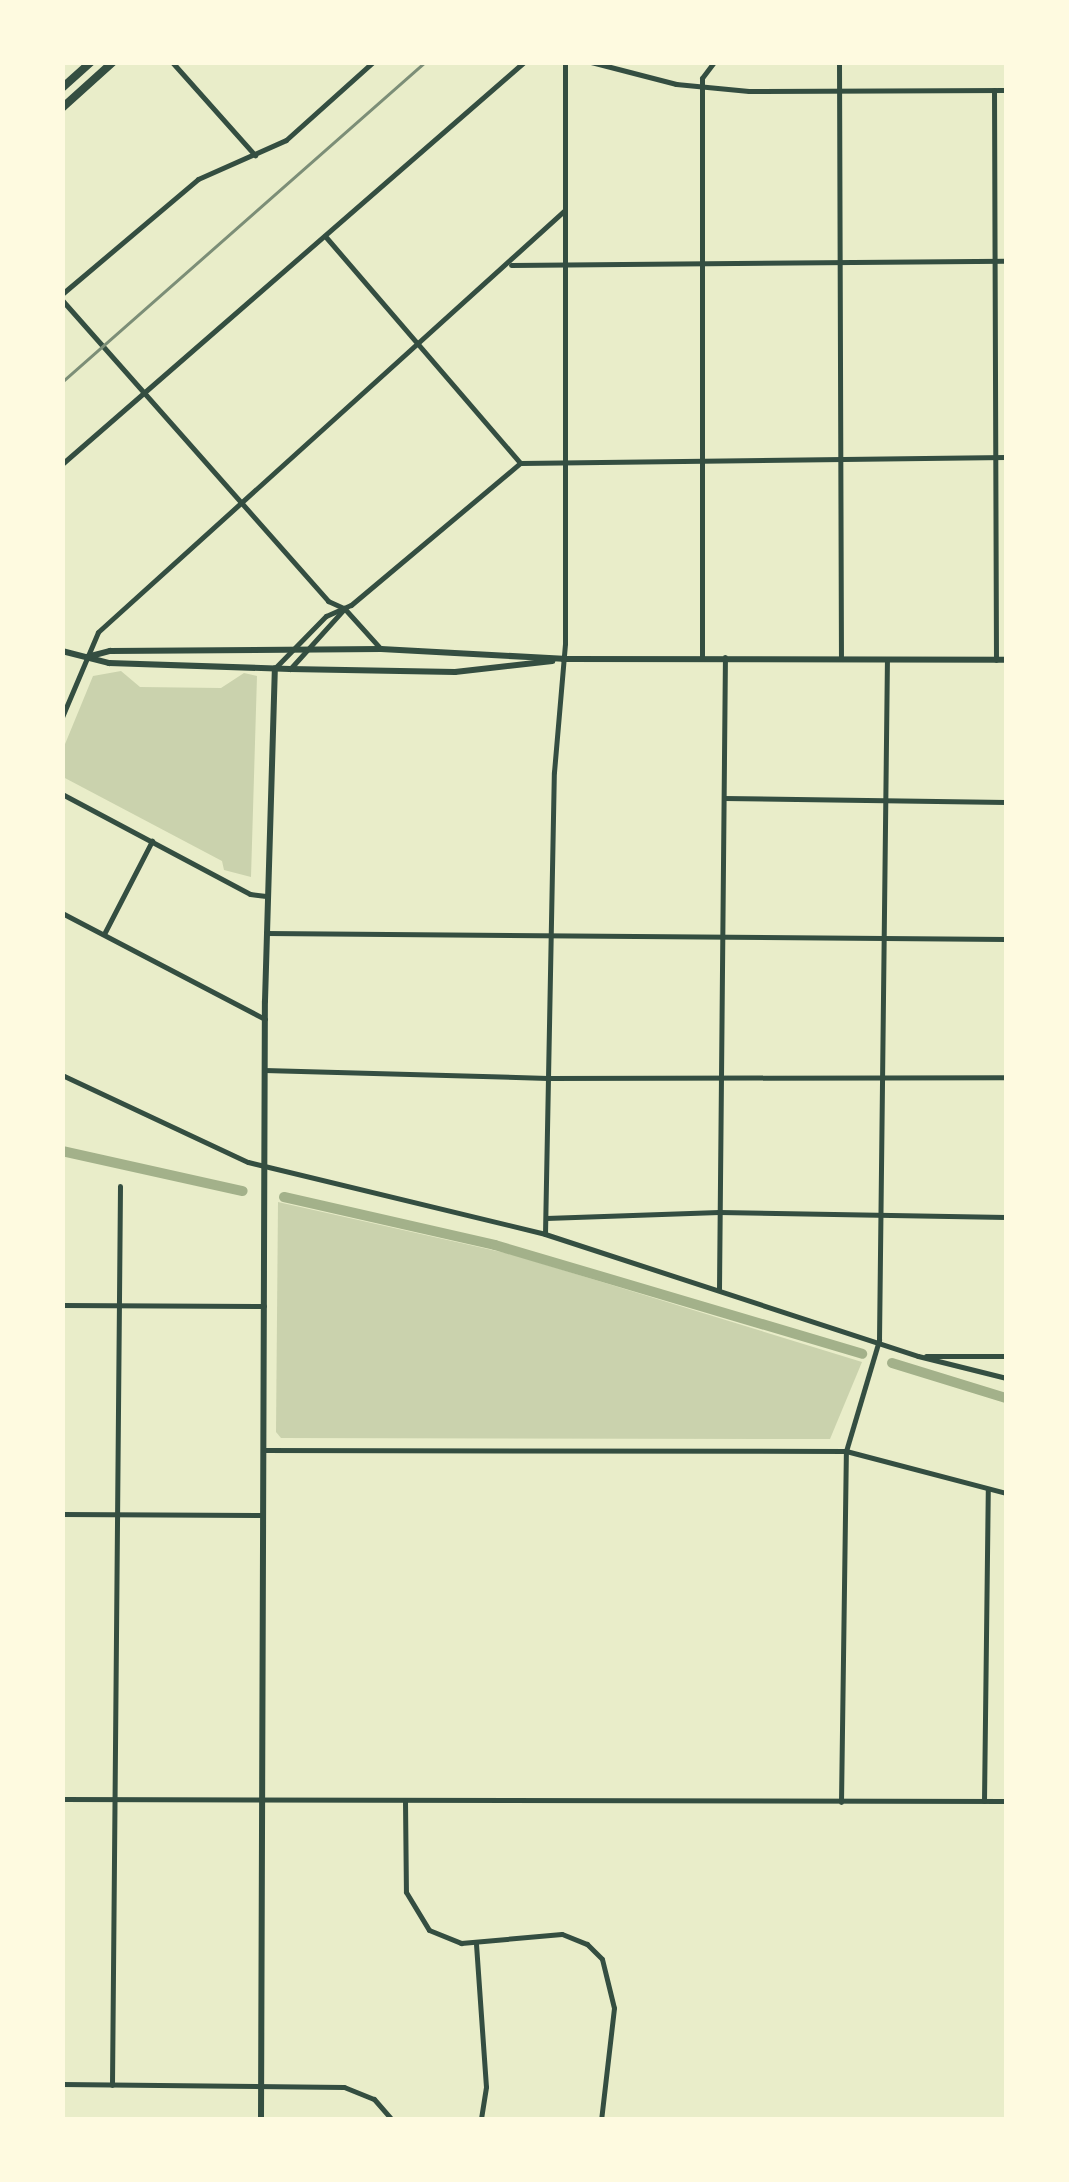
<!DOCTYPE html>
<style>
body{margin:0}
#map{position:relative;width:1069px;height:2182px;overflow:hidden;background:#e9edc9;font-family:Spectral,serif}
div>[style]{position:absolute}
.green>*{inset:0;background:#cad2ad}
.canal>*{height:10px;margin:-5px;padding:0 5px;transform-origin:5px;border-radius:5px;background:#a3b18a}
.minor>*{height:5px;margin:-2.5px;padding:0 2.5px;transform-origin:2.5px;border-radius:2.5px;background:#344e41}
.tertiary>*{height:6px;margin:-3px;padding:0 3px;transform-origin:3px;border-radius:3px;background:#344e41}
.secondary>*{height:6px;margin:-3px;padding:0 3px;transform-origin:3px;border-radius:3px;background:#344e41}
.primary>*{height:8px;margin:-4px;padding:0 4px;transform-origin:4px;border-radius:4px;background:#344e41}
.rail>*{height:2.5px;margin:-1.25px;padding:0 1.25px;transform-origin:1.25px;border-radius:1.25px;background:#7c8e77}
span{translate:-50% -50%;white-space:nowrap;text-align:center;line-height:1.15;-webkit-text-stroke:8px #fefae0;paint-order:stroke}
.frame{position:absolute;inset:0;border:65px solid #fefae0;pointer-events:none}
</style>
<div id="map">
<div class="green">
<i style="clip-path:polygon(121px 671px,140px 687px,221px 688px,244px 673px,257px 676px,251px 877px,224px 870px,222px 861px,63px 777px,63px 749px,93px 676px)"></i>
<i style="clip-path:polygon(278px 1202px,514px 1255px,862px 1362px,830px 1439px,281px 1438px,276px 1432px)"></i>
</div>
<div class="canal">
<i style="left:62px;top:1151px;width:185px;rotate:12.5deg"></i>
<i style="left:284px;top:1197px;width:216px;rotate:12.8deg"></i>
<i style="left:495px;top:1245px;width:383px;rotate:16.5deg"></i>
<i style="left:892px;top:1363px;width:119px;rotate:17.1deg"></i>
</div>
<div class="minor">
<i style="left:172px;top:62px;width:125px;rotate:48.3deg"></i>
<i style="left:591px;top:62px;width:88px;rotate:14.5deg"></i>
<i style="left:676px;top:84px;width:73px;rotate:5.5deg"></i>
<i style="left:749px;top:91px;width:257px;rotate:-0.2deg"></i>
<i style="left:839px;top:62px;width:597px;rotate:89.81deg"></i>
<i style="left:994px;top:90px;width:570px;rotate:89.8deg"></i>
<i style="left:325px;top:236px;width:299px;rotate:49.3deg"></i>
<i style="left:511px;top:265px;width:495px;rotate:-0.5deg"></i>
<i style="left:62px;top:294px;width:178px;rotate:-40.2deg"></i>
<i style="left:198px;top:179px;width:96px;rotate:-23.9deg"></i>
<i style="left:286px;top:140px;width:117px;rotate:-41.9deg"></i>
<i style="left:62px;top:300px;width:402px;rotate:48.5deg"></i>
<i style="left:328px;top:601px;width:17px;rotate:24deg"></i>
<i style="left:344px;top:608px;width:55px;rotate:47.9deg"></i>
<i style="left:62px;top:464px;width:612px;rotate:-41.03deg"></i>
<i style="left:702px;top:658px;width:580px;rotate:-90deg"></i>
<i style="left:702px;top:78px;width:20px;rotate:-53deg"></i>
<i style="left:275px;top:668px;width:73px;rotate:-45.6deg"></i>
<i style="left:326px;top:616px;width:27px;rotate:-24deg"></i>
<i style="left:351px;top:605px;width:221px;rotate:-40deg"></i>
<i style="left:520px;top:463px;width:486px;rotate:-0.7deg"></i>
<i style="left:290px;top:669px;width:81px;rotate:-48deg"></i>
<i style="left:62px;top:717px;width:92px;rotate:-67deg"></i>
<i style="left:98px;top:632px;width:628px;rotate:-42.1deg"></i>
<i style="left:62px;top:794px;width:213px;rotate:28deg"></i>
<i style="left:250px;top:894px;width:16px;rotate:7deg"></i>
<i style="left:724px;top:798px;width:282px;rotate:0.8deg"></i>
<i style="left:62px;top:913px;width:229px;rotate:27.6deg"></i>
<i style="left:266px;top:933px;width:740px;rotate:0.46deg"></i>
<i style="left:104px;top:934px;width:105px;rotate:-62.7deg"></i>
<i style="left:264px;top:1070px;width:284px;rotate:1.6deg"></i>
<i style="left:548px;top:1078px;width:458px;rotate:-0.1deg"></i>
<i style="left:62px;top:1075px;width:205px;rotate:25.1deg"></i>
<i style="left:248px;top:1162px;width:306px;rotate:13.6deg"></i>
<i style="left:545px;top:1234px;width:392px;rotate:18.1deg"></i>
<i style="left:918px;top:1356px;width:91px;rotate:14deg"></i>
<i style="left:546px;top:1218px;width:173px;rotate:-2deg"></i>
<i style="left:719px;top:1212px;width:287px;rotate:1deg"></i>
<i style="left:545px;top:1234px;width:462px;rotate:-88.9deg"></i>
<i style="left:554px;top:772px;width:129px;rotate:-85.1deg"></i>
<i style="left:565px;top:643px;width:581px;rotate:-90deg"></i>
<i style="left:719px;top:1289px;width:632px;rotate:-89.46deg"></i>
<i style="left:62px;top:1305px;width:202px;rotate:0.3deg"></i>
<i style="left:926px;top:1356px;width:80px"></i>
<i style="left:263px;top:1450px;width:583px;rotate:0.1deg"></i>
<i style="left:846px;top:1451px;width:165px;rotate:14.7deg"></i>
<i style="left:62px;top:1514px;width:200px;rotate:0.3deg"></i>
<i style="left:62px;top:1799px;width:944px;rotate:0.12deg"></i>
<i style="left:405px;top:1801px;width:91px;rotate:89.4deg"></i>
<i style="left:406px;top:1892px;width:44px;rotate:58.8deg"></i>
<i style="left:429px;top:1930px;width:35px;rotate:22deg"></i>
<i style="left:461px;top:1943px;width:101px;rotate:-5.1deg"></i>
<i style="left:562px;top:1934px;width:27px;rotate:22deg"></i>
<i style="left:587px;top:1944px;width:21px;rotate:45deg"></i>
<i style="left:602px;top:1959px;width:50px;rotate:76.2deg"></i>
<i style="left:614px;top:2008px;width:113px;rotate:96.6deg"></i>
<i style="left:984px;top:1801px;width:312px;rotate:-89.3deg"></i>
<i style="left:841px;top:1802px;width:351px;rotate:-89.2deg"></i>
<i style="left:846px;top:1451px;width:116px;rotate:-73.4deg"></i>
<i style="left:879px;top:1340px;width:680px;rotate:-89.33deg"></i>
<i style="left:476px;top:1944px;width:143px;rotate:86deg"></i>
<i style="left:486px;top:2087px;width:33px;rotate:99deg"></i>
<i style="left:62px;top:2084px;width:282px;rotate:0.6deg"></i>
<i style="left:344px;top:2087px;width:32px;rotate:22deg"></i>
<i style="left:374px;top:2099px;width:28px;rotate:49deg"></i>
<i style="left:112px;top:2085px;width:899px;rotate:-89.49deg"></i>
</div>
<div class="tertiary">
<i style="left:261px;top:2120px;width:1119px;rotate:-89.8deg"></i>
<i style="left:265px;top:1001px;width:333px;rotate:-88.3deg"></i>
</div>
<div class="secondary">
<i style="left:62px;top:651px;width:49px;rotate:14.3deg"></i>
<i style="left:109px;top:663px;width:181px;rotate:1.9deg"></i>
<i style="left:290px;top:669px;width:165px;rotate:1deg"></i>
<i style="left:455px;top:672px;width:98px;rotate:-6.5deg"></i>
<i style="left:87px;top:657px;width:24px;rotate:-15deg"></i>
<i style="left:110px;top:651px;width:271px;rotate:-0.4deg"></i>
<i style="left:381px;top:649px;width:182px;rotate:3.1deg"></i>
<i style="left:563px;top:659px;width:443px;rotate:0.1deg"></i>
</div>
<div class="primary">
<i style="left:62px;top:88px;width:39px;rotate:-42deg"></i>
<i style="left:62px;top:108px;width:69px;rotate:-42deg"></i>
</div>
<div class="rail">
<i style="left:62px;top:382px;width:484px;rotate:-41.4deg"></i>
</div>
<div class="frame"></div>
</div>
